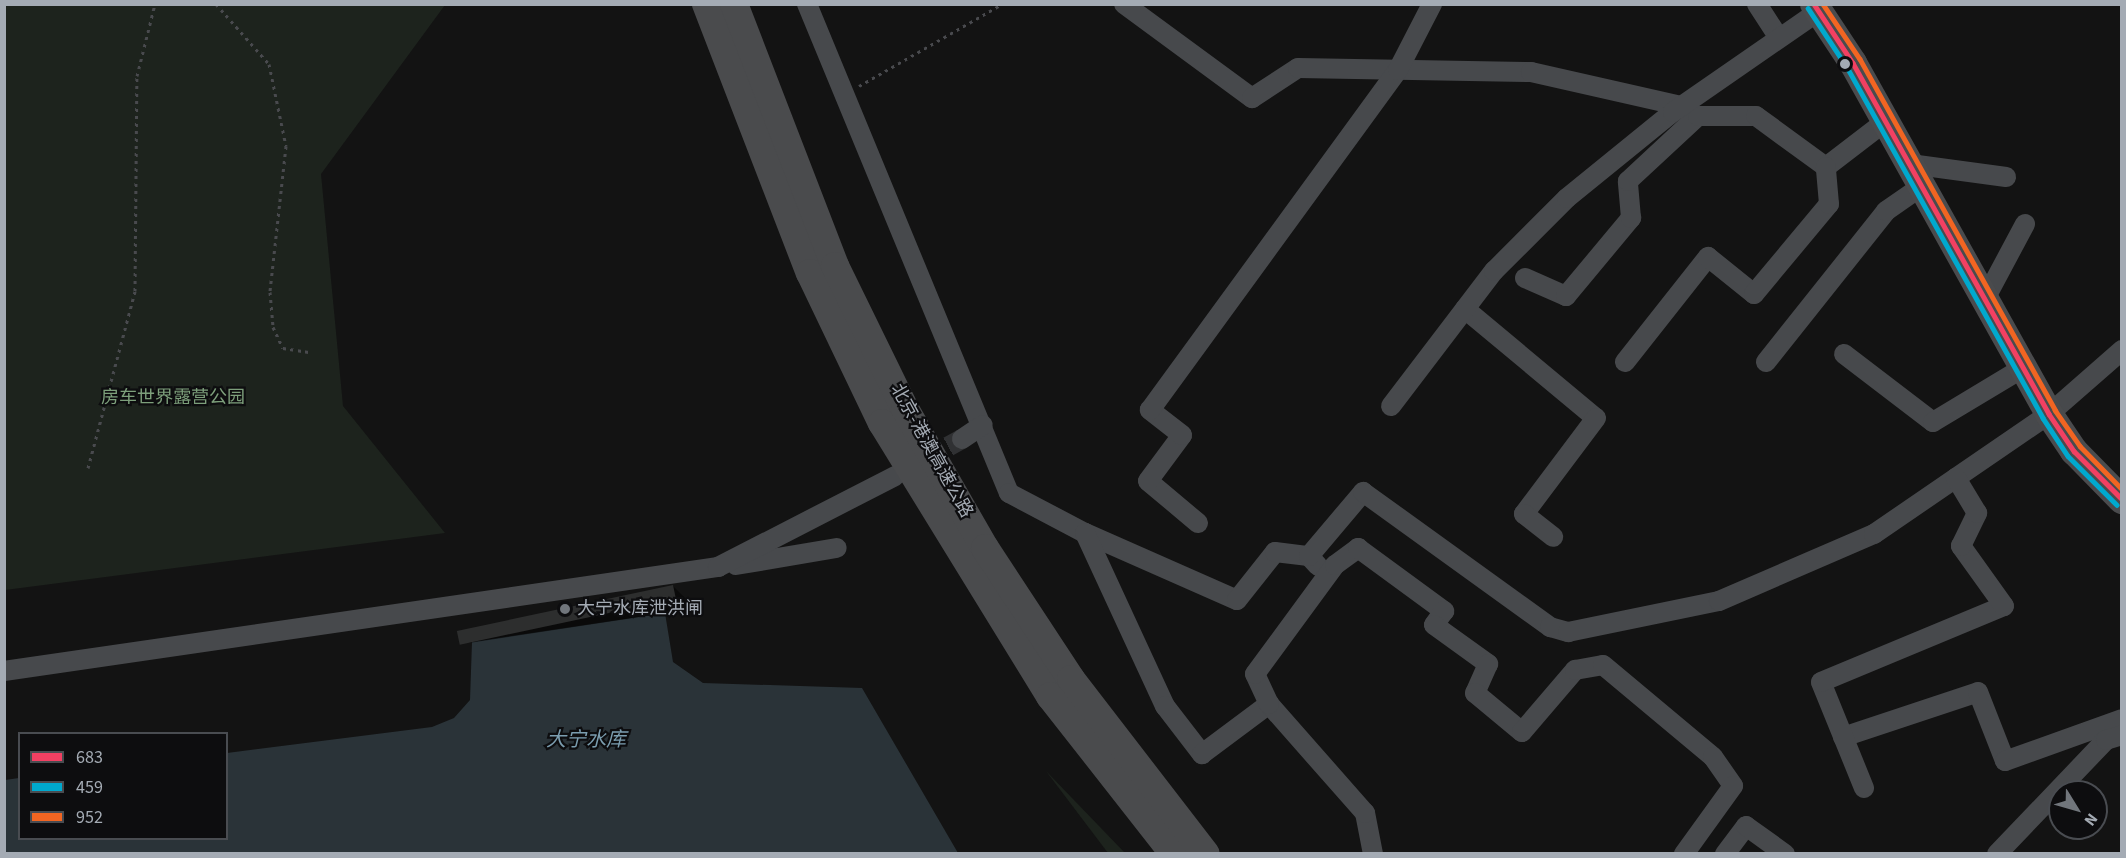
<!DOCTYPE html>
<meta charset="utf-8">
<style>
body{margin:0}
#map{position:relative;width:2126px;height:858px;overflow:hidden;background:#131313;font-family:"Source Sans 3","Noto Sans SC",sans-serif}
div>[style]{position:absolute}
.green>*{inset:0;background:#1d231d}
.water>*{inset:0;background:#2a3338}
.shadow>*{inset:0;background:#0007}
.building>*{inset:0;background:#2d2e2e;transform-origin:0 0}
.minor-tunnel>*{height:20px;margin-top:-10px;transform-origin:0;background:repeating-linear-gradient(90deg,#303133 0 20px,transparent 0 30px)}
.path>*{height:3px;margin-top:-1.5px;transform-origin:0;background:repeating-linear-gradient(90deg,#494a4e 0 3px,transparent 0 7.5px)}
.minor>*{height:20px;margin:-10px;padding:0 10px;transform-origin:10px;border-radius:10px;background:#47494c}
.highway>*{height:28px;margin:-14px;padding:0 14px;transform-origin:14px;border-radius:14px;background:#4a4b4d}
.bus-1>*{height:4.5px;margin:-2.25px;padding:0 2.25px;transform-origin:2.25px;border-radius:2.25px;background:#f24062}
.bus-2>*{height:4.5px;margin:-2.25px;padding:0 2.25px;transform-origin:2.25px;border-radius:2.25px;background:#00a9ce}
.bus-3>*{height:4.5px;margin:-2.25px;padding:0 2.25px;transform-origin:2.25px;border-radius:2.25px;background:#f26522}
.dots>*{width:16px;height:16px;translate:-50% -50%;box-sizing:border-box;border:3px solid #0d0d0f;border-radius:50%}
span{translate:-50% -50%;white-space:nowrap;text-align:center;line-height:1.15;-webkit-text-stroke:4.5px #0d0d0f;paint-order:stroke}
.park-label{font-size:18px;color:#7d9f7b}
.street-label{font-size:18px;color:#a4abb4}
.poi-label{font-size:18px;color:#a4abb4}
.left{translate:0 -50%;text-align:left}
.water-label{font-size:20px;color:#7b9daf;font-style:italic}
.frame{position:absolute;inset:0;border:6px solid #a4abb4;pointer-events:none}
.legend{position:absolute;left:18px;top:732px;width:210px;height:108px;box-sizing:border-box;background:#0d0d0f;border:2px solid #494c51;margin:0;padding:8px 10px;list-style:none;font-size:18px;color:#a4abb4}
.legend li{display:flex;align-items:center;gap:12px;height:30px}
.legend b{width:30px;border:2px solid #494c51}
.north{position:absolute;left:2048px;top:780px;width:60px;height:60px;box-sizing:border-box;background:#0d0d0f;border:2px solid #494c51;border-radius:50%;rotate:127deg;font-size:16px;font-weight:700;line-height:24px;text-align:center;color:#a4abb4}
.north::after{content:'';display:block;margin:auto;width:21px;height:27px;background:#71767c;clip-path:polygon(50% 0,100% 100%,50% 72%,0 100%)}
</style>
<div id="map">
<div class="green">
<i style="clip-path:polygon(4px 5px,445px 5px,321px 174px,343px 406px,445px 533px,5px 590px)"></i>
<i style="clip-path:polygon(1046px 771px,1125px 853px,1108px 853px)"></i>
</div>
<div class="water">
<i style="clip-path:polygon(665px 613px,673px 662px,703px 683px,862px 688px,958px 853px,5px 853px,5px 780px,19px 778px,20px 838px,226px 838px,227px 753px,432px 727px,454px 718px,470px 700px,472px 642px)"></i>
</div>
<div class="shadow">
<i style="clip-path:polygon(673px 586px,685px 598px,686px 610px,469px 643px,457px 632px)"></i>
</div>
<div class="building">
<i style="left:673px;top:585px;width:14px;height:221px;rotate:78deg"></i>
</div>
<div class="minor-tunnel">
<i style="left:922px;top:461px;width:46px;rotate:-28.8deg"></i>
</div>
<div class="path">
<i style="left:216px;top:4px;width:80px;rotate:48.5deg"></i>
<i style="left:269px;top:64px;width:84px;rotate:78.3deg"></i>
<i style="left:286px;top:146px;width:147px;rotate:96.3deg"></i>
<i style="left:270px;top:292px;width:35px;rotate:85deg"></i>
<i style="left:273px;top:327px;width:23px;rotate:65deg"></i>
<i style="left:283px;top:348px;width:26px;rotate:9deg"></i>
<i style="left:859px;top:86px;width:165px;rotate:-29.8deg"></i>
<i style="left:88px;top:468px;width:183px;rotate:-75.1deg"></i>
<i style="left:135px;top:291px;width:215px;rotate:-89.5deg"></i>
<i style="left:137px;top:76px;width:74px;rotate:-76deg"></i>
</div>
<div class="minor">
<i style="left:807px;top:4px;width:529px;rotate:67.56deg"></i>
<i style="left:1009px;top:493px;width:86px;rotate:27.8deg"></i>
<i style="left:1085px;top:533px;width:166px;rotate:23.8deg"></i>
<i style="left:1237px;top:600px;width:61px;rotate:-51.6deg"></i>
<i style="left:1275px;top:552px;width:34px;rotate:7deg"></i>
<i style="left:1309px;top:556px;width:13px;rotate:48deg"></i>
<i style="left:1124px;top:4px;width:159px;rotate:36.3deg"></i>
<i style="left:1252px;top:98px;width:55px;rotate:-33.1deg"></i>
<i style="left:1298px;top:68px;width:233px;rotate:1deg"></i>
<i style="left:1531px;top:72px;width:154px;rotate:12.8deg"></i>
<i style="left:1757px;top:4px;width:40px;rotate:57.1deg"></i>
<i style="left:1910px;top:164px;width:97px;rotate:7.7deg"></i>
<i style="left:1525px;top:278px;width:45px;rotate:23.7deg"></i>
<i style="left:1566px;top:296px;width:102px;rotate:-50.2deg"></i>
<i style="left:1631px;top:218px;width:37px;rotate:-95deg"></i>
<i style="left:1628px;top:181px;width:96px;rotate:-42.9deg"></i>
<i style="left:1698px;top:116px;width:58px"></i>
<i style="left:1756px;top:116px;width:87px;rotate:36.1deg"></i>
<i style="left:1826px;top:167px;width:76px;rotate:-37.5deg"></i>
<i style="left:1985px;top:299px;width:85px;rotate:-61.9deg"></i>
<i style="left:1465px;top:309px;width:170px;rotate:39.8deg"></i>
<i style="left:1596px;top:418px;width:120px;rotate:126.9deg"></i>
<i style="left:1524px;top:514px;width:37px;rotate:38deg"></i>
<i style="left:1844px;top:354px;width:112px;rotate:37.4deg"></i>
<i style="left:1933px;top:422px;width:105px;rotate:-31deg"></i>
<i style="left:1625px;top:362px;width:134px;rotate:-51.7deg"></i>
<i style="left:1708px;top:257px;width:59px;rotate:38.8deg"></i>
<i style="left:1754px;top:294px;width:117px;rotate:-50.2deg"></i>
<i style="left:1829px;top:204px;width:37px;rotate:-95deg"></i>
<i style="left:1766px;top:362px;width:193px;rotate:-51.5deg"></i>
<i style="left:1886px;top:211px;width:44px;rotate:-34.8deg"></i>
<i style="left:1391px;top:406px;width:170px;rotate:-52.7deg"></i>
<i style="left:1494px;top:271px;width:103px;rotate:-45deg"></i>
<i style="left:1567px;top:198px;width:136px;rotate:-39.1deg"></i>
<i style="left:1673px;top:112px;width:178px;rotate:-34.7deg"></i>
<i style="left:962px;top:439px;width:25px;rotate:-34deg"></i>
<i style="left:1198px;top:523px;width:65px;rotate:-140deg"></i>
<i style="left:1148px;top:481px;width:57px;rotate:-53.5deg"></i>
<i style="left:1182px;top:435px;width:41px;rotate:-142deg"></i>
<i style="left:1150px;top:410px;width:421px;rotate:-53.9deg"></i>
<i style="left:1398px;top:70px;width:74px;rotate:-62.7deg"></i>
<i style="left:1085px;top:533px;width:191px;rotate:65.2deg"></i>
<i style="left:1165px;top:706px;width:61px;rotate:52.4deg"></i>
<i style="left:1202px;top:754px;width:84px;rotate:-36.7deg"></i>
<i style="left:1309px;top:556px;width:84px;rotate:-49.8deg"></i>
<i style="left:1363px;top:492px;width:231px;rotate:35.8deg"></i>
<i style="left:1550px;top:627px;width:19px;rotate:16deg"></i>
<i style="left:1568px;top:632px;width:154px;rotate:-11.6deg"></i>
<i style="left:1719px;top:601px;width:169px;rotate:-23.4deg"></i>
<i style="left:1874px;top:534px;width:212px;rotate:-34.4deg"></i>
<i style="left:2049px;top:414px;width:97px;rotate:-41.2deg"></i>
<i style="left:736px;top:565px;width:102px;rotate:-9.6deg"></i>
<i style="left:4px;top:671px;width:722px;rotate:-8.29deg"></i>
<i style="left:718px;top:567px;width:199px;rotate:-27.2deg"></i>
<i style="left:1843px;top:737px;width:142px;rotate:-18.4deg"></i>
<i style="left:1978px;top:692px;width:74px;rotate:68.6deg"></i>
<i style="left:2005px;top:761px;width:124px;rotate:-19.7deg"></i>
<i style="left:1864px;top:788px;width:114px;rotate:-112.1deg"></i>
<i style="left:1821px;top:682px;width:198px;rotate:-22.6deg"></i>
<i style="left:2004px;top:606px;width:74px;rotate:-125.6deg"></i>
<i style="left:1961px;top:546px;width:37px;rotate:-64deg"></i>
<i style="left:1977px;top:513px;width:41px;rotate:-121deg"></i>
<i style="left:1373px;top:854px;width:42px;rotate:-101deg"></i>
<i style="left:1365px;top:813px;width:145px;rotate:-131.4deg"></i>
<i style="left:1269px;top:704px;width:33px;rotate:-115deg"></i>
<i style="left:1255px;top:674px;width:135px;rotate:-53.7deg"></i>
<i style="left:1335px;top:565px;width:29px;rotate:-36deg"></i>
<i style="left:1358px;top:548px;width:107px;rotate:36.2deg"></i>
<i style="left:1444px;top:611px;width:17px;rotate:126deg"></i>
<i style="left:1434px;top:625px;width:67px;rotate:35.8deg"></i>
<i style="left:1488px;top:664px;width:32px;rotate:114deg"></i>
<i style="left:1475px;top:693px;width:61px;rotate:39.7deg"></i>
<i style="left:1522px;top:732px;width:82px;rotate:-49.5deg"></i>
<i style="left:1575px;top:670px;width:28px;rotate:-10deg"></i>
<i style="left:1603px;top:665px;width:143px;rotate:39.9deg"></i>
<i style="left:1713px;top:757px;width:35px;rotate:55deg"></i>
<i style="left:1733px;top:786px;width:84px;rotate:125.8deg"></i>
<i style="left:1725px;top:854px;width:35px;rotate:-53deg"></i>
<i style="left:1746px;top:826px;width:48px;rotate:35.7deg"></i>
<i style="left:1997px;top:854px;width:158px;rotate:-46.3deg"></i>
<i style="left:2106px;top:740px;width:17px;rotate:-17deg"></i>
</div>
<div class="highway">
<i style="left:706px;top:4px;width:288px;rotate:68.9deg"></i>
<i style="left:810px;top:273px;width:166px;rotate:64.4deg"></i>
<i style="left:882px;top:423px;width:321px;rotate:58.4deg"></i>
<i style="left:1050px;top:696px;width:201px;rotate:51.9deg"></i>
<i style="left:734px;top:4px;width:281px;rotate:68.9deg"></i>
<i style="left:835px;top:266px;width:159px;rotate:63.9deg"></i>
<i style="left:905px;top:409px;width:160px;rotate:60.1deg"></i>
<i style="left:985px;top:548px;width:157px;rotate:56.7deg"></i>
<i style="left:1071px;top:679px;width:221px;rotate:52.4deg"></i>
<i style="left:1814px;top:4px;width:71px;rotate:56.5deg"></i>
<i style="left:1853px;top:63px;width:402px;rotate:60.8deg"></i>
<i style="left:2049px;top:414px;width:45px;rotate:56deg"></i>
<i style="left:2074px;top:451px;width:69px;rotate:45.6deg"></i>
</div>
<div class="bus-1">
<i style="left:1814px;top:4px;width:71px;rotate:56.5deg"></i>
<i style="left:1853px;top:63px;width:402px;rotate:60.8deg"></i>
<i style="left:2049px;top:414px;width:45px;rotate:56deg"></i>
<i style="left:2074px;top:451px;width:68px;rotate:45deg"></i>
</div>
<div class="bus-2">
<i style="left:1808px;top:8px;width:71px;rotate:56.5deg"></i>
<i style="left:1847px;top:67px;width:402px;rotate:60.8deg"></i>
<i style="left:2043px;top:418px;width:45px;rotate:56.7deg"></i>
<i style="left:2068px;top:456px;width:69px;rotate:45deg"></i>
</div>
<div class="bus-3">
<i style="left:1823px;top:4px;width:66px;rotate:56.1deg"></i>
<i style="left:1860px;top:59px;width:402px;rotate:60.9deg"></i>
<i style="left:2055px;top:410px;width:44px;rotate:55.2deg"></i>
<i style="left:2080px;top:446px;width:60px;rotate:45.7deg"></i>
</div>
<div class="dots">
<i style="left:1845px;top:64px;background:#a4abb4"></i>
<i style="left:565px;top:609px;background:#71767c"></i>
</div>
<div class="park-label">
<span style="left:173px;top:398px">房车世界露营公园</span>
</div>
<div class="street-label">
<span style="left:931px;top:451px;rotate:61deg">北京-港澳高速公路</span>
</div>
<div class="poi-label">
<span class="left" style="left:577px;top:609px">大宁水库泄洪闸</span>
</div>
<div class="water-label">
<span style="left:586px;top:740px">大宁水库</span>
</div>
<div class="frame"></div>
<ul class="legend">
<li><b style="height:8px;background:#f24062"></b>683</li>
<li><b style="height:8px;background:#00a9ce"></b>459</li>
<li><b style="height:8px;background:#f26522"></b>952</li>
</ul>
<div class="north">N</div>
</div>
